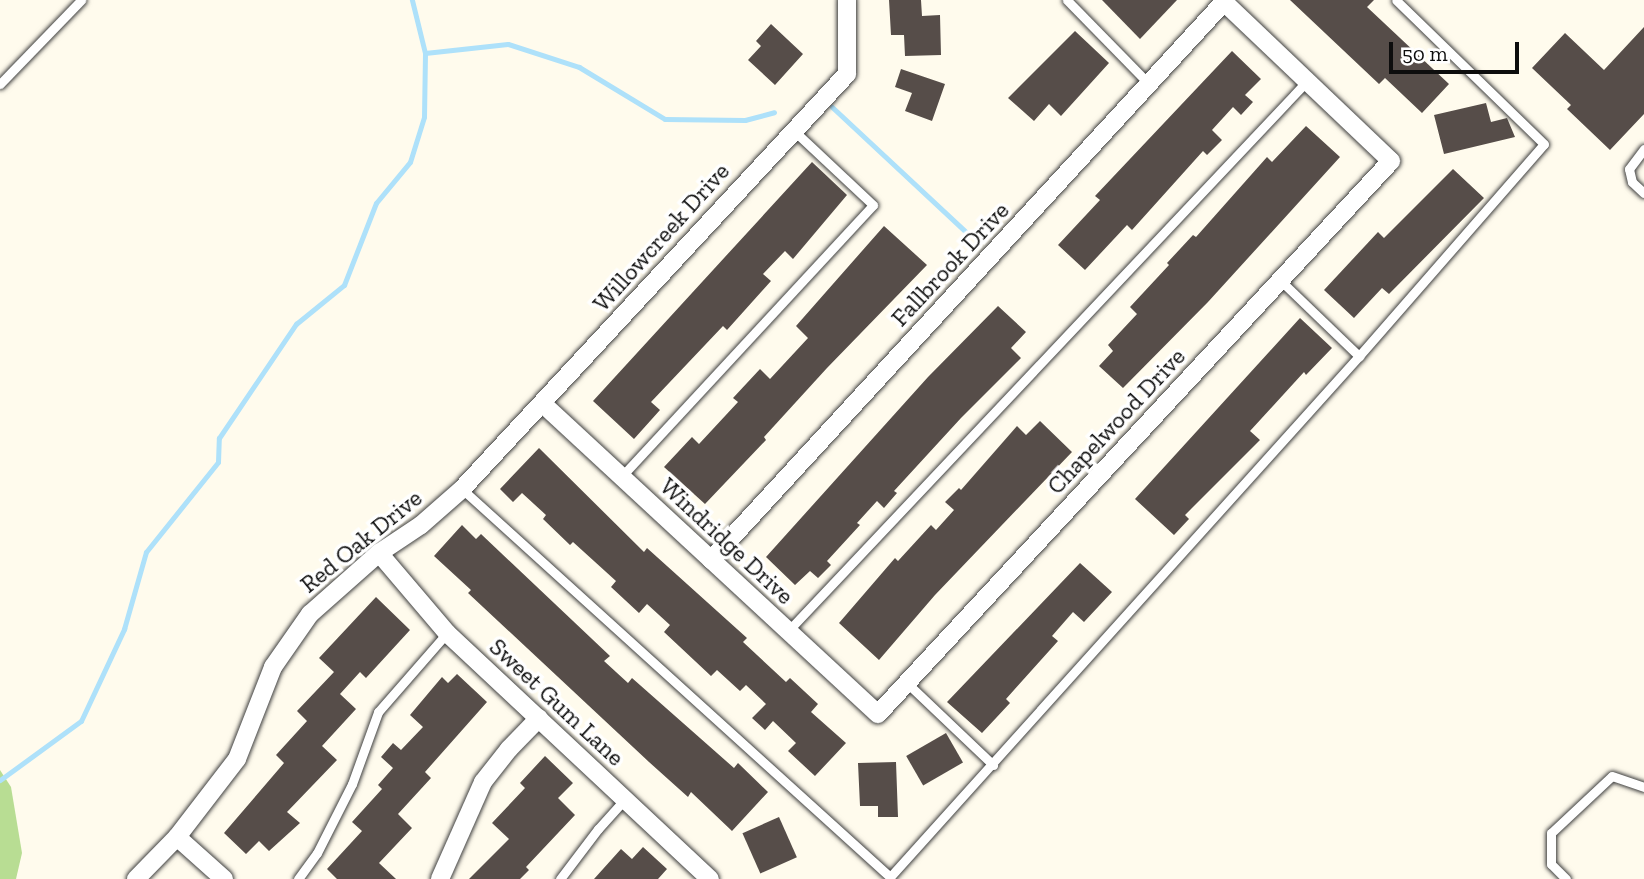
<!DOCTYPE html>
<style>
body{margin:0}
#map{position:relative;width:1644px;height:879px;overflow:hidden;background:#fffbed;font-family:"Zilla Slab",serif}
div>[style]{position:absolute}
.forest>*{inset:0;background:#b8dd93}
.stream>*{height:5px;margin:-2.5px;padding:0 2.5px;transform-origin:2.5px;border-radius:2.5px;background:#aee1fa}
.building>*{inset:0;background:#564d49;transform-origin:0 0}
.roads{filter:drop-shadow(0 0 2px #404040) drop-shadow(0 0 2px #404040)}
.service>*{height:9px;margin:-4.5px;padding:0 4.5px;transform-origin:4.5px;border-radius:4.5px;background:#fff}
.minor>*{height:18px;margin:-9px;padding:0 9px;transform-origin:9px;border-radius:9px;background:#fff}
span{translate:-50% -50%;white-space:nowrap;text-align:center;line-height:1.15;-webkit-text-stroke:7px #fff;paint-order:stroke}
.street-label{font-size:24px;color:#0d0d0d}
.scale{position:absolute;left:1389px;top:42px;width:130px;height:32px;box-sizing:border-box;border:4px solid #0d0d0d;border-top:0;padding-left:9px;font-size:21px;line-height:24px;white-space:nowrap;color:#0d0d0d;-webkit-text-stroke:5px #fff;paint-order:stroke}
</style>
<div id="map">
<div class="forest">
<i style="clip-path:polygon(0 770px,11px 787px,22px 853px,16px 879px,0 879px)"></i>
</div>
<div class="stream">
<i style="left:425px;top:53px;width:83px;rotate:-6.2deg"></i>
<i style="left:508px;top:44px;width:75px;rotate:17.9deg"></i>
<i style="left:579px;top:67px;width:100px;rotate:31.2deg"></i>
<i style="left:665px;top:119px;width:80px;rotate:0.7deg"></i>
<i style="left:745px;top:120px;width:30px;rotate:-15deg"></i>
<i style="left:832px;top:107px;width:183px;rotate:43deg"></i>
<i style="left:0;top:780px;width:100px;rotate:-36.1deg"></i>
<i style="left:81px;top:721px;width:102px;rotate:-64.9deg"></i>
<i style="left:124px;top:629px;width:80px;rotate:-74.1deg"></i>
<i style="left:146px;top:552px;width:115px;rotate:-51.3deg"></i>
<i style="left:218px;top:462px;width:24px;rotate:-88deg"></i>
<i style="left:219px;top:438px;width:138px;rotate:-56deg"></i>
<i style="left:296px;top:324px;width:62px;rotate:-39.1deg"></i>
<i style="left:344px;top:285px;width:88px;rotate:-68.7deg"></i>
<i style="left:376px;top:203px;width:53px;rotate:-50.3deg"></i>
<i style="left:410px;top:162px;width:47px;rotate:-72.7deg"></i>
<i style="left:424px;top:117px;width:64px;rotate:-89.1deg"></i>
<i style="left:425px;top:53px;width:55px;rotate:-103.8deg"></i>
</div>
<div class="building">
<i style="clip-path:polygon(889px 0,921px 0,922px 16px,940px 15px,941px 55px,905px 56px,904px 35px,891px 35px)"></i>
<i style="clip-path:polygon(1102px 0,1177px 0,1140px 39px)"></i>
<i style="clip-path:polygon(1290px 0,1374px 0,1367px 7px,1449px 84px,1422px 113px,1385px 78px,1379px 84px)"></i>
<i style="clip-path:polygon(771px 24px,803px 54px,775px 85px,748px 60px,761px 46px,756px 41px)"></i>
<i style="clip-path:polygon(1644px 27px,1644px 114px,1610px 150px,1567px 109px,1571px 105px,1532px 68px,1565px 33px,1604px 70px)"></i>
<i style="clip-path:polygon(1075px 31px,1109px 63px,1061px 116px,1049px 104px,1034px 121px,1008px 98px)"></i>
<i style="clip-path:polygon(1232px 51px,1261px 79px,1245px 95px,1253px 102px,1241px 115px,1233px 107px,1212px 130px,1222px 140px,1207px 155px,1203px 151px,1132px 230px,1127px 225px,1085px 270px,1058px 245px,1100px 200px,1095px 196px)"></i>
<i style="clip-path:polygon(901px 69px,945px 84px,932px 121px,905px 111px,912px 93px,895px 87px)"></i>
<i style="clip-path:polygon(1486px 103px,1491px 122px,1507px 118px,1515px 137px,1444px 154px,1434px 115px)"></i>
<i style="clip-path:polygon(1306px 126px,1340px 157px,1208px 302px,1123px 388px,1099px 366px,1113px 351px,1108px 345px,1137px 314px,1130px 307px,1169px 265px,1167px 263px,1193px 235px,1196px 237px,1267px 157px,1272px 162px)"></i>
<i style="clip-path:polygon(812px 162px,847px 195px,793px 259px,785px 251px,763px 274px,771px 281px,753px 301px,727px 330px,723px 326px,651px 402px,660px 410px,634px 439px,593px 401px)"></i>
<i style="clip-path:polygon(1453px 169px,1484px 198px,1389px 294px,1382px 288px,1354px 318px,1324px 290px,1378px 232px,1384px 238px)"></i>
<i style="clip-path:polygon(884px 226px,927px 265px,827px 368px,764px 437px,766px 440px,705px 504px,664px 467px,692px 437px,699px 444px,738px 402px,733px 398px,760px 369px,770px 379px,808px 338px,796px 326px)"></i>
<i style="clip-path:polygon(998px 306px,1026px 332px,1011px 348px,1021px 358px,961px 418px,894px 491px,897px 493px,884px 508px,877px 501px,857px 523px,860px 525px,827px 561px,831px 565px,818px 578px,810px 571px,795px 585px,766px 557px,928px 377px)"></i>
<i style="clip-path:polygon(1300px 318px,1332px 348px,1306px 375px,1304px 372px,1250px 431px,1260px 440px,1185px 515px,1189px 519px,1174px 535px,1135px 499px)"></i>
<i style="clip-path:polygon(1040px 421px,1072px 452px,935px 595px,879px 660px,839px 623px,895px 558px,898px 561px,931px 525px,936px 530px,954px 510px,945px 502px,959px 488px,961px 490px,1017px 426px,1026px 435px)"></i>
<i style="clip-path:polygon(539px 448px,644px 552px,647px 548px,747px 638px,743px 642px,786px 682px,790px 678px,818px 704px,811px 712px,846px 743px,815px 776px,788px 751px,796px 743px,773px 721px,765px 730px,752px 718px,766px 704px,746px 685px,740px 691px,717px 670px,711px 676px,664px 632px,670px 625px,647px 604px,639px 613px,611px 587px,616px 581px,573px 542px,570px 545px,543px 519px,546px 515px,522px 493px,513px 502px,500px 489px)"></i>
<i style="clip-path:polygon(462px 525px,476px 539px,481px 534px,610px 656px,604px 661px,628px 683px,632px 678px,734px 768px,738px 763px,768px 792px,732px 831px,691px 792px,688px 797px,649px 762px,468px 593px,471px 590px,434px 556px)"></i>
<i style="clip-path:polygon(1080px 563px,1112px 592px,1084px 622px,1073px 612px,1052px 636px,1058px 641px,1006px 699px,1010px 703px,982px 733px,947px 702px)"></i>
<i style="clip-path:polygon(376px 597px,410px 630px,366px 678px,360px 672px,340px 694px,356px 709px,322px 746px,337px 760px,287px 812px,300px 823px,269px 851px,259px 841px,246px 854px,224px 833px,284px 763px,276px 755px,307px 721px,297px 711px,334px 672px,319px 658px)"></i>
<i style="clip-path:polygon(457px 674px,487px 702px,425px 772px,431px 778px,398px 814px,412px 828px,379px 863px,396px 879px,337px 879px,327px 869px,362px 831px,352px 822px,382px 789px,378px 785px,393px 768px,381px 757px,393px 743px,401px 750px,423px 727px,410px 715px,442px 677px,448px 683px)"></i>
<i style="left:946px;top:733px;width:34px;height:46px;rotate:60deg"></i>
<i style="clip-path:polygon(545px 756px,573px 783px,558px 798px,575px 815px,526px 867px,529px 870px,520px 879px,469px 879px,509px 839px,492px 823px,525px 788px,520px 783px)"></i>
<i style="clip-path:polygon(896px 762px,898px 817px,878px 817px,878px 806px,860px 806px,858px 763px)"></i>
<i style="left:779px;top:817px;width:44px;height:40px;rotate:66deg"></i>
<i style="clip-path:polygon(643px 847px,667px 869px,658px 879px,594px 879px,621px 849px,632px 859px)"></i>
</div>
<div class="roads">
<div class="service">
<i style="left:1067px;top:0;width:117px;rotate:45.7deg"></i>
<i style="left:0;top:84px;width:117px;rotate:-46deg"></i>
<i style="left:1644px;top:149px;width:25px;rotate:127deg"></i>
<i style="left:1629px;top:169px;width:13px;rotate:77deg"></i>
<i style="left:1632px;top:182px;width:16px;rotate:43deg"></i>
<i style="left:1280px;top:280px;width:110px;rotate:43.9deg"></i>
<i style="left:622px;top:476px;width:369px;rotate:-47.2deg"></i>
<i style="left:873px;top:205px;width:110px;rotate:-136.8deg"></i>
<i style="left:462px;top:489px;width:578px;rotate:42.19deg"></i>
<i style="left:890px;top:877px;width:701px;rotate:-48.01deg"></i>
<i style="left:1359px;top:356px;width:281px;rotate:-48.9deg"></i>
<i style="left:1544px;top:144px;width:206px;rotate:-135.8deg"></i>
<i style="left:788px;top:631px;width:756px;rotate:-46.66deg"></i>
<i style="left:907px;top:683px;width:119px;rotate:43.6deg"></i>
<i style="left:298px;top:879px;width:32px;rotate:-54deg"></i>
<i style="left:317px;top:853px;width:77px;rotate:-63.1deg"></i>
<i style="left:352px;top:784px;width:77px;rotate:-70.1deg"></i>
<i style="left:378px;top:712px;width:105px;rotate:-48.9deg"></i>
<i style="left:560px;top:879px;width:63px;rotate:-52.8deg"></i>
<i style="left:598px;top:829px;width:40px;rotate:-48deg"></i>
<i style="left:1566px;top:879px;width:21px;rotate:-135deg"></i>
<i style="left:1551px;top:864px;width:31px;rotate:-90deg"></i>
<i style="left:1551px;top:833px;width:83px;rotate:-43.1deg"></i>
<i style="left:1612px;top:776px;width:34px;rotate:19deg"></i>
</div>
<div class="minor">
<i style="left:543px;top:404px;width:456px;rotate:42.8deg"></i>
<i style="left:878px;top:714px;width:754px;rotate:-47.15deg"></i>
<i style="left:1391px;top:161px;width:233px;rotate:-136.4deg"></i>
<i style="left:379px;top:553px;width:105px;rotate:49.6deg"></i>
<i style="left:447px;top:633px;width:360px;rotate:43.1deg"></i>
<i style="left:711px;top:560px;width:758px;rotate:-47.41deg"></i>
<i style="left:177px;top:837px;width:63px;rotate:41.8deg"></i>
<i style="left:136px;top:879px;width:59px;rotate:-45.7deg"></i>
<i style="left:177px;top:837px;width:98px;rotate:-52.4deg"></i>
<i style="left:237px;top:759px;width:99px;rotate:-68.6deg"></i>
<i style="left:273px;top:667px;width:65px;rotate:-55.1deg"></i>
<i style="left:310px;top:614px;width:92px;rotate:-41.5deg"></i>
<i style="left:379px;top:553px;width:50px;rotate:-33.7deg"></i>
<i style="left:421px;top:525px;width:55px;rotate:-41.3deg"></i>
<i style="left:462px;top:489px;width:566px;rotate:-47.15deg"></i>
<i style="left:847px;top:74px;width:74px;rotate:-90deg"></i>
<i style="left:440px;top:879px;width:106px;rotate:-66.1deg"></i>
<i style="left:483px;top:782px;width:42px;rotate:-51.8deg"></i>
<i style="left:509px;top:749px;width:43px;rotate:-45.9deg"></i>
</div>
</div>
<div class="street-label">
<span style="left:661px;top:237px;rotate:-48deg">Willowcreek Drive</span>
<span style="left:950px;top:264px;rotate:-47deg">Fallbrook Drive</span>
<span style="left:1116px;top:421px;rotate:-47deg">Chapelwood Drive</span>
<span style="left:361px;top:541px;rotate:-39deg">Red Oak Drive</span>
<span style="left:727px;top:541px;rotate:43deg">Windridge Drive</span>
<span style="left:557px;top:702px;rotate:43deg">Sweet Gum Lane</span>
</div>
<div class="scale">50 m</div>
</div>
